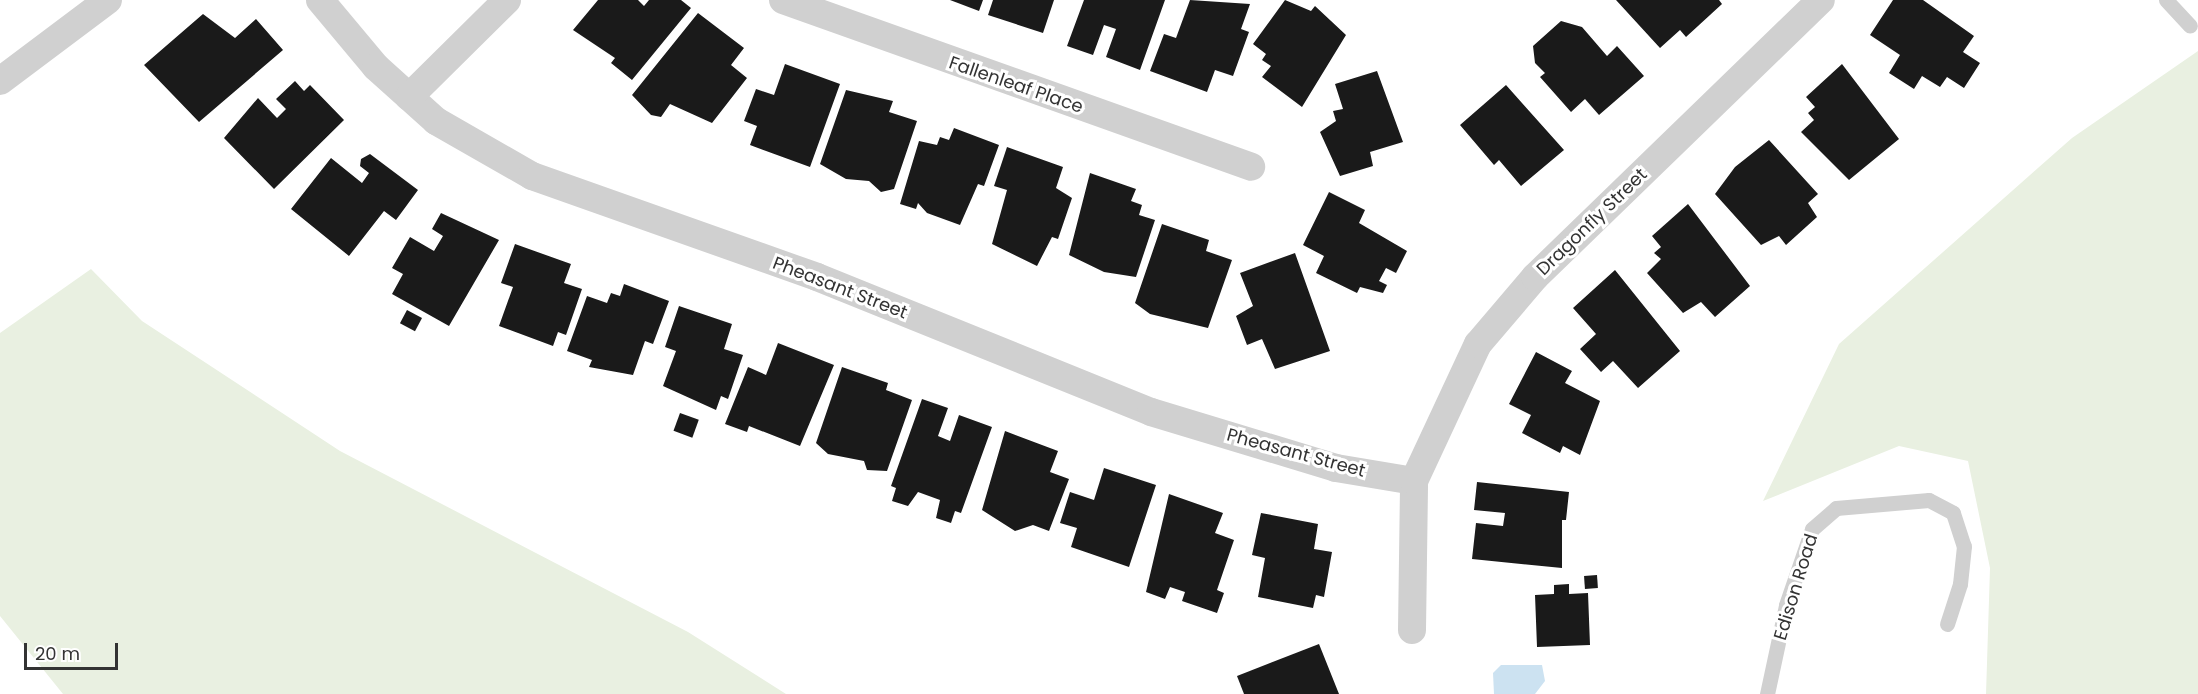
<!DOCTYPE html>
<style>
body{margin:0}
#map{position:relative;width:2198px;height:694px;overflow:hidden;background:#fff;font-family:Poppins,sans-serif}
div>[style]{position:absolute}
.green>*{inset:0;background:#e9f0e1}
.water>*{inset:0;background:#cce2f1}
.building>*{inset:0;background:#1a1a1a;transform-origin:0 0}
.service>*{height:15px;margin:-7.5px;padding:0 7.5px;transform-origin:7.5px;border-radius:7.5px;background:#d0d0d0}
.minor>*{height:28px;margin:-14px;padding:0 14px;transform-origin:14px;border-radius:14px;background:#d0d0d0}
span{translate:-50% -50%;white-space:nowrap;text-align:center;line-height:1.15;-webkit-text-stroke:6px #fff;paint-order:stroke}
.street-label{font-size:18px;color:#333}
.scale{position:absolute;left:24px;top:643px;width:94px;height:27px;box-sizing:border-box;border:3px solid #333;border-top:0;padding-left:8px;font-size:18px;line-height:21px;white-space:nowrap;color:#333;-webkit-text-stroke:4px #fff;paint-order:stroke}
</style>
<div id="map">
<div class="green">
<i style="clip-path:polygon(2198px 51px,2198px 694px,1986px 694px,1990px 568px,1968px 461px,1899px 446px,1763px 501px,1839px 344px,2072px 138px)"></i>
<i style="clip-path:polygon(91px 269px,142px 321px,340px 451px,688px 632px,786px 694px,63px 694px,0 616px,0 333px)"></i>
</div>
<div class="water">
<i style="clip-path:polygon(1501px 665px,1542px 665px,1545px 681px,1535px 694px,1494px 694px,1493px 673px)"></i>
</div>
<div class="building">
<i style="clip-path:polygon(598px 0,638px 0,644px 6px,649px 0,681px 0,691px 8px,632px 80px,611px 63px,615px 58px,573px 30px)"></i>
<i style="clip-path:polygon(950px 0,983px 0,979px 11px)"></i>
<i style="clip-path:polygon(993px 0,1054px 0,1043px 33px,988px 15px)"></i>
<i style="clip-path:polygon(1084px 0,1165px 0,1140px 70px,1106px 57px,1116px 29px,1104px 25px,1093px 55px,1067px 46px)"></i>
<i style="clip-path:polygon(1190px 0,1250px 4px,1241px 29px,1249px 32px,1233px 76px,1215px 70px,1207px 92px,1150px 71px,1164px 34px,1176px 38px)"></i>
<i style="clip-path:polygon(1285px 0,1311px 11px,1315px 6px,1346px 35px,1302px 107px,1262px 77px,1271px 66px,1262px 60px,1266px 54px,1253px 44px)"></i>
<i style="clip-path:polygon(1616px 0,1719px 0,1722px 4px,1686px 37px,1680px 30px,1660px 48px)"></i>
<i style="clip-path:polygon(1893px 0,1923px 0,1974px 36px,1963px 52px,1980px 63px,1964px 88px,1947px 77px,1940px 87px,1922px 76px,1914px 89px,1889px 73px,1900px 55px,1870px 35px)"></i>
<i style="clip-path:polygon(698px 13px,744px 48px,731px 65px,747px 78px,712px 123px,670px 104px,661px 117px,651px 115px,632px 95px)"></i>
<i style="clip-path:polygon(203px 14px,235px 38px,256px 19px,283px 50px,199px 122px,144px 65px)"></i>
<i style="clip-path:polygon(1561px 21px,1582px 27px,1607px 56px,1617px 46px,1644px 76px,1599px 115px,1585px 99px,1571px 112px,1540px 77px,1545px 73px,1535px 63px,1533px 46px)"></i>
<i style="clip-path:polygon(785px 64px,840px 84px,810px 167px,750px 145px,757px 126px,744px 121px,756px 89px,774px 95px)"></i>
<i style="clip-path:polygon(1842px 64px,1899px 139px,1849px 180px,1801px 132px,1814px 120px,1808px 113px,1815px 107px,1806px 97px)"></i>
<i style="clip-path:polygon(1377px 71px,1403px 142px,1370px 152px,1373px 166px,1340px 176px,1320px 132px,1336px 121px,1333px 111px,1343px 109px,1335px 84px)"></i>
<i style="clip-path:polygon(295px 81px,304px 91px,310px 85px,344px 120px,274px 189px,224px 138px,258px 98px,277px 118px,286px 109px,276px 99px)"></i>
<i style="clip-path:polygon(1506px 85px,1564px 150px,1521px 186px,1499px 160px,1494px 165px,1460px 125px)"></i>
<i style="clip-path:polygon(846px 90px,893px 101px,889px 112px,917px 121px,894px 189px,881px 192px,869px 181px,846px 179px,820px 164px)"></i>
<i style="clip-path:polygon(954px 128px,999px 145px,984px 186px,978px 184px,960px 225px,927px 213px,918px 203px,916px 209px,900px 204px,919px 141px,937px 145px,940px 137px,949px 140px)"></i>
<i style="clip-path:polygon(1769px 140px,1818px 194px,1808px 203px,1817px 217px,1786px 245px,1779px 236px,1761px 245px,1715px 194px,1735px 167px)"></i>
<i style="clip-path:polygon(1007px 147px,1063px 167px,1056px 188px,1072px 198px,1058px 239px,1052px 237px,1037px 266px,992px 244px,1007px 190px,994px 186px)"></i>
<i style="clip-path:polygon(370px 154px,418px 190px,396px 220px,384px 211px,349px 256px,291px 209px,331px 158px,362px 183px,369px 173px,360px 166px,361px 159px)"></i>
<i style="clip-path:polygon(1090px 173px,1136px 189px,1131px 201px,1142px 205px,1139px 215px,1155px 220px,1136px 277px,1104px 272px,1069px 255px)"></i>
<i style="clip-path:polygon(1329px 192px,1365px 210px,1359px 223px,1407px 251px,1396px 273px,1386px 268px,1379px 281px,1387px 285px,1383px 293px,1360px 287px,1357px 293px,1316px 273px,1324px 256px,1303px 245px)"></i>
<i style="clip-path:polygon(1688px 204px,1750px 286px,1715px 317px,1701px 302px,1683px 313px,1647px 273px,1661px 259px,1654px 253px,1661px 247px,1652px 236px)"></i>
<i style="clip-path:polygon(441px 213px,499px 240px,449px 326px,392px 294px,403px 274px,392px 268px,410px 237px,434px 251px,443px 236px,432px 229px)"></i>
<i style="clip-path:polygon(1162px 224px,1209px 240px,1206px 251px,1232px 260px,1208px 328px,1150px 314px,1135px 303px)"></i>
<i style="clip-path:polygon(515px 244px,571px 264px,564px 283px,582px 289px,566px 335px,558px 332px,553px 346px,499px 326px,513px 287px,501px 283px)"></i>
<i style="clip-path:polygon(1295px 253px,1330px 351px,1275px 369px,1262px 339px,1247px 345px,1236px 316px,1253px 306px,1240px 273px)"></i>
<i style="clip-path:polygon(1615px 270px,1680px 351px,1638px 388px,1613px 361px,1601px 372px,1580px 349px,1596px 334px,1573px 308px)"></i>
<i style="clip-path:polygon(624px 284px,669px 301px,653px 344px,645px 341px,633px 375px,589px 367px,592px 360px,567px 351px,587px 296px,607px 303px,611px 293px,620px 296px)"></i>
<i style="clip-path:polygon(679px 306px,732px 324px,724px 349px,743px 355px,728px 399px,721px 396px,716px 410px,663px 386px,676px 351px,665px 347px)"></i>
<i style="left:407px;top:310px;width:17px;height:15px;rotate:28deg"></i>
<i style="clip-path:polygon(778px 343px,834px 365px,800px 446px,749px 426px,747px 432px,725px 424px,748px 367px,766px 375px)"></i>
<i style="clip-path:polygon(1536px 352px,1572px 371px,1565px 383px,1600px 401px,1580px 455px,1563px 446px,1560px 453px,1522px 433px,1531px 415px,1509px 404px)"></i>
<i style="clip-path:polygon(842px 367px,888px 383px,886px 390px,912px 400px,887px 471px,867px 470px,864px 461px,828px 454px,816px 443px)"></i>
<i style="clip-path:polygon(922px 399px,948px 408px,938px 436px,950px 441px,959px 415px,992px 427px,961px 513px,955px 511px,951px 523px,936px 518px,940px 500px,918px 492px,908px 506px,892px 501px,896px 488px,891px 486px)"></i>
<i style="left:680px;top:413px;width:20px;height:19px;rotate:20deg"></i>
<i style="clip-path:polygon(1005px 431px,1058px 451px,1050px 472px,1069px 479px,1049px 531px,1033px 525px,1015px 531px,982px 510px)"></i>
<i style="clip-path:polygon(1104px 468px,1156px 485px,1129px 567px,1071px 547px,1077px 528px,1060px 523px,1070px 492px,1094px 500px)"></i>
<i style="clip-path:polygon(1477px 482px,1569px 492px,1566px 520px,1562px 520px,1562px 568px,1472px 559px,1476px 523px,1503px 526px,1505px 513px,1474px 510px)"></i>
<i style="clip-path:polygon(1169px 494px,1223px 513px,1215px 533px,1234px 540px,1217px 590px,1224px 593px,1217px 613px,1182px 601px,1185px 592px,1170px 587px,1165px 599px,1146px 592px)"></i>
<i style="clip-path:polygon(1261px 513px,1318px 524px,1314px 549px,1332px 552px,1324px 597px,1316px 595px,1313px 608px,1258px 597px,1265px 558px,1252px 555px)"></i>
<i style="left:1597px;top:575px;width:13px;height:13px;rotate:86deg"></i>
<i style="clip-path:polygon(1569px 584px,1569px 594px,1588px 593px,1590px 645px,1537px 647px,1535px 595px,1554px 594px,1554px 585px)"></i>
<i style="clip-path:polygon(1319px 644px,1339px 694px,1244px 694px,1237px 676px)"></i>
</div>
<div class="service">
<i style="left:2166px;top:0;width:35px;rotate:47deg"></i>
<i style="left:1767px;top:694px;width:91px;rotate:-77.9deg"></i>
<i style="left:1786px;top:605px;width:80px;rotate:-71.1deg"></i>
<i style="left:1812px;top:529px;width:32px;rotate:-41deg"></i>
<i style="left:1836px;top:508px;width:93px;rotate:-4.9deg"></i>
<i style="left:1929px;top:500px;width:27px;rotate:28deg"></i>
<i style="left:1953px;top:513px;width:35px;rotate:72deg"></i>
<i style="left:1964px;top:546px;width:38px;rotate:96deg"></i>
<i style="left:1960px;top:584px;width:42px;rotate:108deg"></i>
</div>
<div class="minor">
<i style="left:320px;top:0;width:87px;rotate:50.1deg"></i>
<i style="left:376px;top:67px;width:81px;rotate:42deg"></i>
<i style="left:436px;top:121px;width:111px;rotate:29.8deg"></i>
<i style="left:532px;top:176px;width:302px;rotate:19.5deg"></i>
<i style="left:817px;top:277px;width:360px;rotate:22deg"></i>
<i style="left:1151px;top:412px;width:193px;rotate:16.8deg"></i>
<i style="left:1336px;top:468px;width:79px;rotate:9.5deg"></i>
<i style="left:783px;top:0;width:497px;rotate:19.6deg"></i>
<i style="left:0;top:81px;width:135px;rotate:-36.9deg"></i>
<i style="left:409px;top:97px;width:138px;rotate:-44.7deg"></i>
<i style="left:1412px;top:630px;width:149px;rotate:-89.2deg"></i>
<i style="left:1414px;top:481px;width:151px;rotate:-65deg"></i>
<i style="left:1478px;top:344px;width:88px;rotate:-49.6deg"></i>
<i style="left:1535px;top:277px;width:398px;rotate:-44.1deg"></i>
</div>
<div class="street-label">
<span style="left:1016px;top:85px;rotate:19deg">Fallenleaf Place</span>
<span style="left:1592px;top:222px;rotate:-44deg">Dragonfly Street</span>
<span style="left:840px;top:288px;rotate:21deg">Pheasant Street</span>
<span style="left:1296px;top:453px;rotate:15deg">Pheasant Street</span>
<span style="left:1796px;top:587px;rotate:-73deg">Edison Road</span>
</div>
<div class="scale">20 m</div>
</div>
